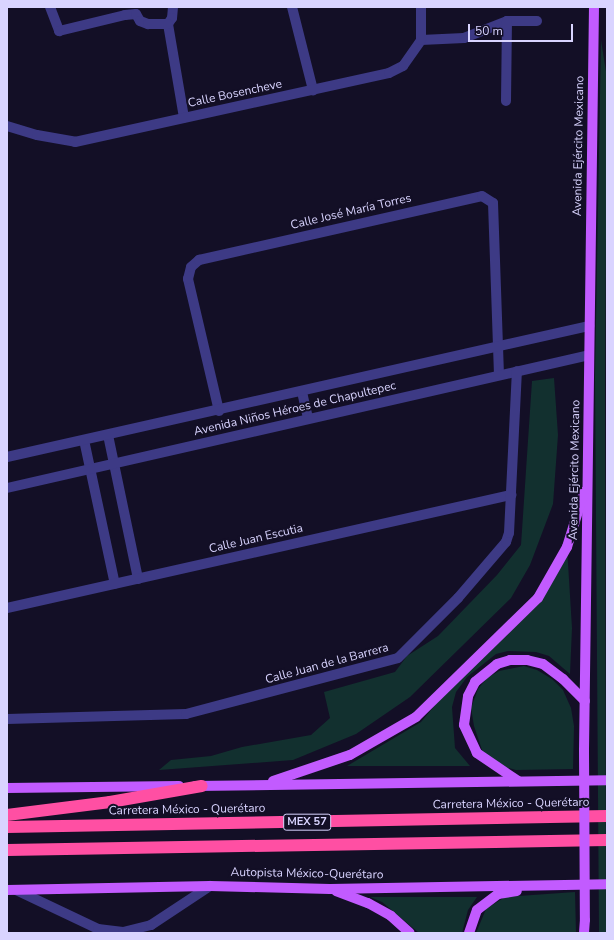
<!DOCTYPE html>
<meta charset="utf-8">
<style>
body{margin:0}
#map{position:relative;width:614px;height:940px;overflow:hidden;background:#130f26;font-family:"Nunito Sans",sans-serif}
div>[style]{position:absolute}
.green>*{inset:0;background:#12302f}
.minor>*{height:10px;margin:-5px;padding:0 5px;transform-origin:5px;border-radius:5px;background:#3d3a85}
.major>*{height:10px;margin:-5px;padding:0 5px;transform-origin:5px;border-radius:5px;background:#c25bff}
.highway>*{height:12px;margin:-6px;padding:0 6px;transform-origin:6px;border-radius:6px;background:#ff4fa3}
.major-bridge>*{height:10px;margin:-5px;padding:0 5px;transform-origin:5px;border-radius:5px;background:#c25bff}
span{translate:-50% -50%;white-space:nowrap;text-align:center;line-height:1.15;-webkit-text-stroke:4px #130f26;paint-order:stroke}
.shield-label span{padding:1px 3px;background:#130f26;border:1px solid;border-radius:3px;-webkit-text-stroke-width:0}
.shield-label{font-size:11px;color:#d9d4ff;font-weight:700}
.street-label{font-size:12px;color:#d9d4ff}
.frame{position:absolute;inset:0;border:8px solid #d9d4ff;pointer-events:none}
.scale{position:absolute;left:468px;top:24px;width:105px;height:18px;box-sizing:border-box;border:2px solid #d9d4ff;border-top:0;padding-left:5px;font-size:12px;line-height:14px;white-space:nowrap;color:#d9d4ff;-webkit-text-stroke:3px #130f26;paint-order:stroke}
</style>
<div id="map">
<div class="green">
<i style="clip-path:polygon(601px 40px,607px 78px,605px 391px,606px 933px,599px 933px,595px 377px)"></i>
<i style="clip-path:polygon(554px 378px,558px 435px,553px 504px,530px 565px,511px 598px,410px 697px,356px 734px,293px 760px,159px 770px,171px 760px,211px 756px,242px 747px,311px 735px,330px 718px,324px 692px,395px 672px,407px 656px,438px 636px,497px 575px,521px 545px,532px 381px)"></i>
<i style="clip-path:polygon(567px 547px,572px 628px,570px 674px,549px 656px,536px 652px,508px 651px,496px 654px,467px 677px,456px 692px,452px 707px,455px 748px,470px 766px,347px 766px,421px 722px,466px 668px,506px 636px)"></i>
<i style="clip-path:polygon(524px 666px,537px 670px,552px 679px,563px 690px,571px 708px,574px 726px,573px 769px,516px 770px,490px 763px,482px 750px,474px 726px,471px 708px,478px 689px,487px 678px,499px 671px)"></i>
<i style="clip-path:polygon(575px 892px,576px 933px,476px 933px,486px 909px,505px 897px)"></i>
<i style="clip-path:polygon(370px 897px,477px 897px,468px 910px,462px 933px,419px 933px,382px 902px)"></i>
</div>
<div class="minor">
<i style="left:50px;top:7px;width:26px;rotate:69deg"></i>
<i style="left:59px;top:31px;width:68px;rotate:-13.6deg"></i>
<i style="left:125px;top:15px;width:11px;rotate:-5deg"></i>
<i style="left:173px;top:7px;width:11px;rotate:95deg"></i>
<i style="left:172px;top:18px;width:7px;rotate:124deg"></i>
<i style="left:168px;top:24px;width:95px;rotate:80.3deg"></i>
<i style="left:292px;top:7px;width:86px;rotate:75.8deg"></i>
<i style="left:136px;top:14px;width:8px;rotate:60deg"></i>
<i style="left:140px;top:21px;width:9px;rotate:21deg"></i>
<i style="left:148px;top:24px;width:20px"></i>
<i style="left:421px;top:40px;width:43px;rotate:-2.7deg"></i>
<i style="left:464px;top:38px;width:46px;rotate:-21.6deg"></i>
<i style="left:507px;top:21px;width:30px"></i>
<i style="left:506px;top:101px;width:80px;rotate:-89.3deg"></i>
<i style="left:7px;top:126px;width:31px;rotate:17deg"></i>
<i style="left:37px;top:135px;width:39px;rotate:10deg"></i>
<i style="left:75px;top:142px;width:321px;rotate:-12.4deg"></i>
<i style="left:389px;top:73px;width:16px;rotate:-27deg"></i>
<i style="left:403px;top:66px;width:32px;rotate:-55deg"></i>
<i style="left:421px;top:40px;width:33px;rotate:-90deg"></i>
<i style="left:302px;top:392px;width:27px;rotate:77deg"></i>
<i style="left:219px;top:411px;width:136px;rotate:-103.2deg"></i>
<i style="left:188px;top:279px;width:12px;rotate:-76deg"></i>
<i style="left:191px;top:267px;width:11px;rotate:-41deg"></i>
<i style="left:199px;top:260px;width:290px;rotate:-12.7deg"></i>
<i style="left:482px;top:196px;width:13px;rotate:32deg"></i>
<i style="left:493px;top:203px;width:172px;rotate:88deg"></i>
<i style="left:108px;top:435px;width:147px;rotate:78.2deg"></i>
<i style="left:84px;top:440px;width:147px;rotate:77.9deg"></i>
<i style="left:7px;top:457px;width:597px;rotate:-12.69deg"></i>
<i style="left:7px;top:488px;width:597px;rotate:-12.87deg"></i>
<i style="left:7px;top:608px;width:517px;rotate:-12.64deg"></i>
<i style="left:7px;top:719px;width:179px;rotate:-1.6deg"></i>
<i style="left:186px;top:714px;width:219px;rotate:-14.8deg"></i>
<i style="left:398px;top:658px;width:85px;rotate:-45deg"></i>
<i style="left:458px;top:598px;width:74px;rotate:-49.4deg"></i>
<i style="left:506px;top:542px;width:9px;rotate:-72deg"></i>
<i style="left:509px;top:533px;width:162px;rotate:-87.2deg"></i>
<i style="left:16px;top:890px;width:91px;rotate:25.4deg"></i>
<i style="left:98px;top:929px;width:25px;rotate:7deg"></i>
<i style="left:123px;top:932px;width:29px;rotate:-14deg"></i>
<i style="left:151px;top:925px;width:71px;rotate:-33.5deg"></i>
</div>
<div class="major">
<i style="left:584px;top:750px;width:743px;rotate:-89.23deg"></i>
<i style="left:273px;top:781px;width:81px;rotate:-18.7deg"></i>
<i style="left:350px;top:755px;width:76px;rotate:-29.9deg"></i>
<i style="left:416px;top:717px;width:170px;rotate:-44.3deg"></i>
<i style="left:538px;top:598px;width:59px;rotate:-60.4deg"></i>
<i style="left:567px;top:547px;width:58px;rotate:-72.8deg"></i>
<i style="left:518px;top:781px;width:50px;rotate:-145.7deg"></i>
<i style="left:477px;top:753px;width:31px;rotate:-115deg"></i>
<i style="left:464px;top:725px;width:29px;rotate:-82deg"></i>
<i style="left:468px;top:696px;width:16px;rotate:-63deg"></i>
<i style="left:475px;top:682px;width:28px;rotate:-39deg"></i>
<i style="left:497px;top:664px;width:14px;rotate:-17deg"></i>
<i style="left:510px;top:660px;width:17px"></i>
<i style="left:527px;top:660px;width:16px;rotate:14deg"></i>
<i style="left:543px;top:664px;width:25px;rotate:37deg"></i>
<i style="left:563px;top:679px;width:31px;rotate:45deg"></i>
<i style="left:195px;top:786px;width:412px;rotate:-0.8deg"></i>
<i style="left:7px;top:788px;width:172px;rotate:-0.7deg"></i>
<i style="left:7px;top:890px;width:203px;rotate:-1.1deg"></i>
<i style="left:210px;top:886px;width:120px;rotate:1.4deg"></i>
<i style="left:330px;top:889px;width:277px;rotate:-1deg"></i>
<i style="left:336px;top:891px;width:34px;rotate:21deg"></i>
<i style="left:368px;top:903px;width:26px;rotate:29deg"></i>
<i style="left:391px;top:916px;width:25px;rotate:42deg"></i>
<i style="left:469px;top:933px;width:24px;rotate:-71deg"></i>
<i style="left:477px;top:910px;width:26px;rotate:-37deg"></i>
<i style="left:498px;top:894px;width:19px;rotate:-9deg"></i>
<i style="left:584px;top:933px;width:13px;rotate:-86deg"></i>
</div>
<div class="highway">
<i style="left:7px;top:815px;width:104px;rotate:-7.2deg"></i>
<i style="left:110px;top:802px;width:93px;rotate:-9.9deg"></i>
<i style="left:7px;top:827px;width:600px;rotate:-1.05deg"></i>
<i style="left:7px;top:850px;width:600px;rotate:-0.95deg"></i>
</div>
<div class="major-bridge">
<i style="left:584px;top:750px;width:170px;rotate:89.7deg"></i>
</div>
<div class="shield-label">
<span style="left:307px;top:822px">MEX 57</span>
</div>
<div class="street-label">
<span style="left:235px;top:94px;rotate:-12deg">Calle Bosencheve</span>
<span style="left:579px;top:146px;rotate:-89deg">Avenida Ejército Mexicano</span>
<span style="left:351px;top:212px;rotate:-13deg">Calle José María Torres</span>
<span style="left:295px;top:409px;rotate:-13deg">Avenida Niños Héroes de Chapultepec</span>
<span style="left:575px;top:470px;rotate:-89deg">Avenida Ejército Mexicano</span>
<span style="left:256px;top:539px;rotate:-13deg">Calle Juan Escutia</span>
<span style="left:327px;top:664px;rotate:-15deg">Calle Juan de la Barrera</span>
<span style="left:511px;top:804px;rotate:-1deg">Carretera México - Querétaro</span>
<span style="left:187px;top:810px;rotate:-1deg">Carretera México - Querétaro</span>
<span style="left:307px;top:874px;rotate:1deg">Autopista México-Querétaro</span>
</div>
<div class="frame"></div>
<div class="scale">50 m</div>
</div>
